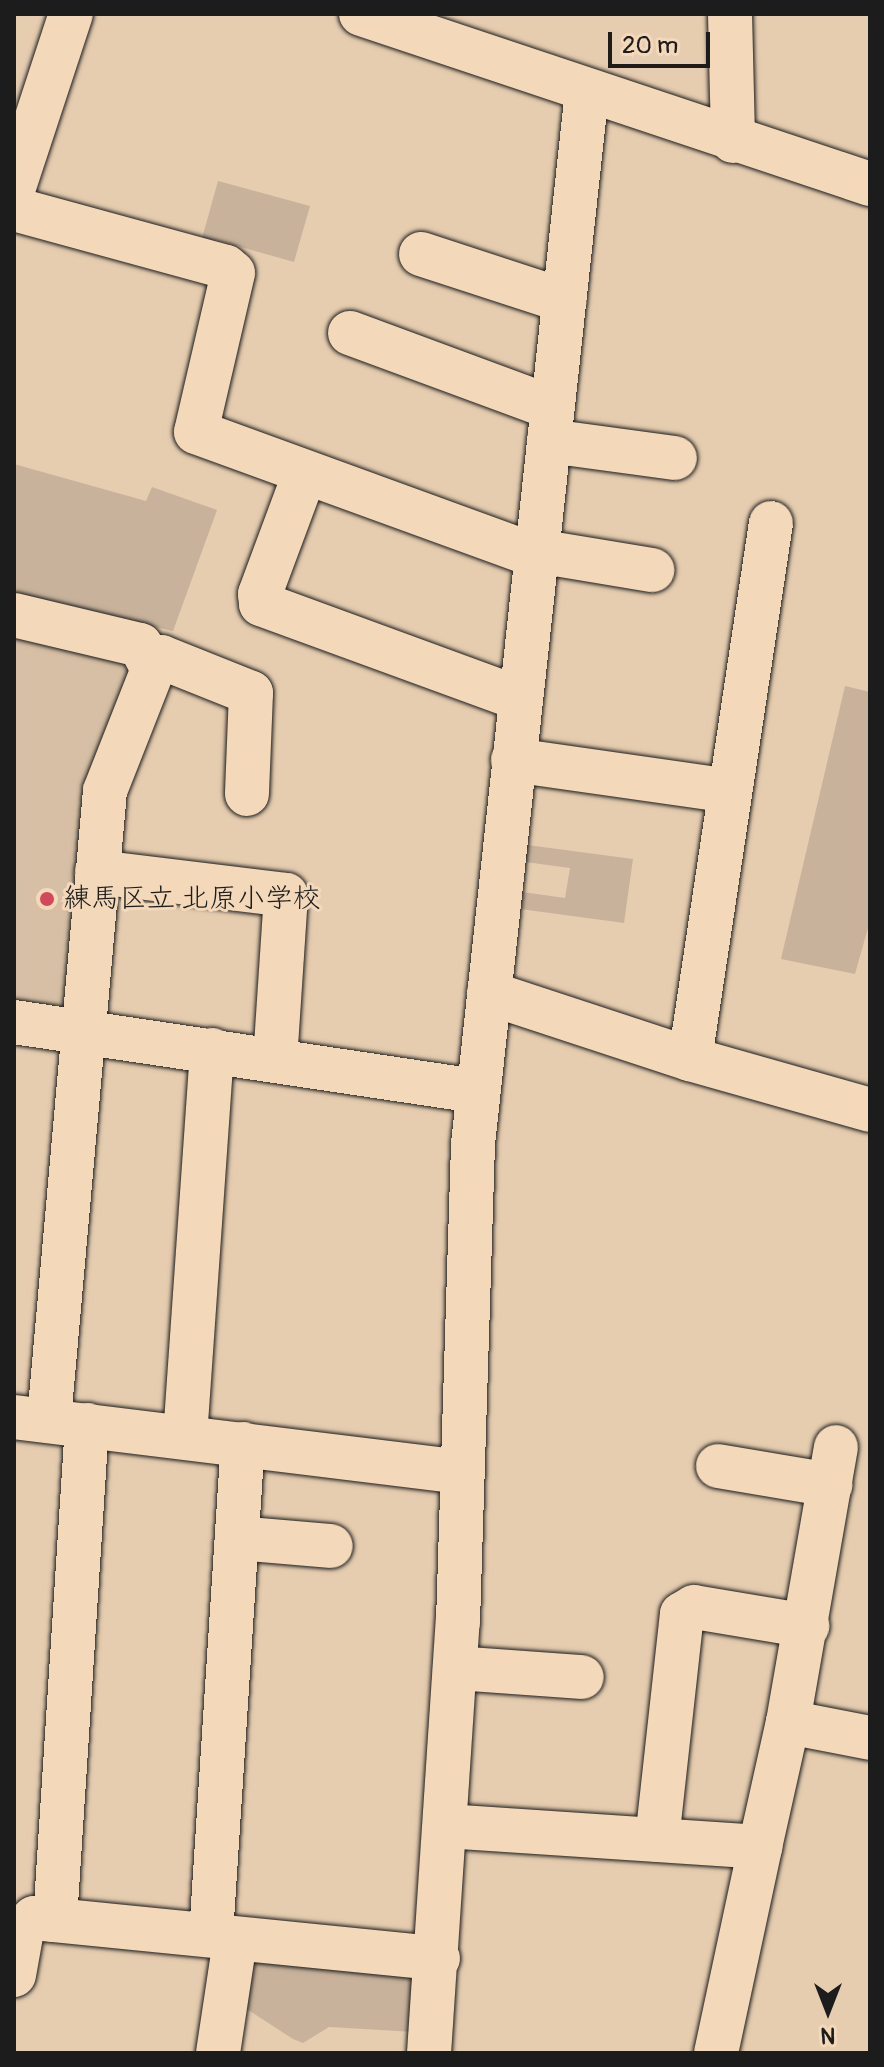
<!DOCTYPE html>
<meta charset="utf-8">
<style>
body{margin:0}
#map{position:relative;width:884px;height:2067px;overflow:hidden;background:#e6cdb0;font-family:Pangolin,"Klee One",sans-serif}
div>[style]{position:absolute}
.built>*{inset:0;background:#d6bfa4}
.green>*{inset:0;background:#c8b29b}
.roads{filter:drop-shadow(0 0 2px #1c1c1c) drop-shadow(0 0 2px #1c1c1c)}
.minor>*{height:44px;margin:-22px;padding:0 22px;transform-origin:22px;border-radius:22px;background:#f3d8ba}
.dots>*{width:22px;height:22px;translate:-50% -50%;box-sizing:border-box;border:4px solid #f3d8ba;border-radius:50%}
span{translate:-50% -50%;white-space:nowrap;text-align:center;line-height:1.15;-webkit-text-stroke:6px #f3d8ba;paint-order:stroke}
.poi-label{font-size:28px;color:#1c1c1c}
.left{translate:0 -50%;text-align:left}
.frame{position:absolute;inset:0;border:16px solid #1c1c1c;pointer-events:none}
.north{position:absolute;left:788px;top:1971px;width:80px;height:80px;-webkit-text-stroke:6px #f3d8ba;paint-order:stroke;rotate:180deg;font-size:22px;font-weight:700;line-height:32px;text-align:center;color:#1c1c1c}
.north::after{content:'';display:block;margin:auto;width:28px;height:36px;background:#1c1c1c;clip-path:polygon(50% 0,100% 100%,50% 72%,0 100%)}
.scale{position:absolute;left:608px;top:32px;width:102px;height:36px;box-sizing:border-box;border:4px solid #1c1c1c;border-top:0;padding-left:10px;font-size:24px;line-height:28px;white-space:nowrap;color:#1c1c1c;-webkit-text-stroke:6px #f3d8ba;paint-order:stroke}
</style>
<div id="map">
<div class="built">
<i style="clip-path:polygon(14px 634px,124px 659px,133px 678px,68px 1006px,55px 1015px,14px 1010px)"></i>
</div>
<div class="green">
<i style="clip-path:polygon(218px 181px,310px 206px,294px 262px,216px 240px,212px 253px,199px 249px)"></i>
<i style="clip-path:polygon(14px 464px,146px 501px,152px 487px,217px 510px,173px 631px,14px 595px)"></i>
<i style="clip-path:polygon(845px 686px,870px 692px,870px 921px,855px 974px,781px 959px)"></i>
<i style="clip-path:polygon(520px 844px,633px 859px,624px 923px,513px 908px,515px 891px,565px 898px,570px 868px,518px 861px)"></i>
<i style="clip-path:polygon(259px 1955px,408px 1969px,420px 1981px,415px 2032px,329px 2027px,303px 2043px,293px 2039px,236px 2002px,243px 1967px)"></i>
</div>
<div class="roads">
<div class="minor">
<i style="left:361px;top:14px;width:537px;rotate:18.47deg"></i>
<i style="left:730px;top:14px;width:127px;rotate:88.6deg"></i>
<i style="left:14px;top:187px;width:182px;rotate:-71.8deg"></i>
<i style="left:14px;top:209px;width:220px;rotate:15.3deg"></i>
<i style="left:226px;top:267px;width:9px;rotate:41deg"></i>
<i style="left:233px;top:273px;width:163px;rotate:103.1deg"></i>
<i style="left:196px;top:432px;width:362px;rotate:20deg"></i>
<i style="left:421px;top:254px;width:151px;rotate:18.1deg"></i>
<i style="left:350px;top:333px;width:216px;rotate:20.3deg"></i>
<i style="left:549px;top:441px;width:127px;rotate:7.7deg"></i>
<i style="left:305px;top:473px;width:129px;rotate:110.4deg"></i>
<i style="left:260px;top:594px;width:10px;rotate:84deg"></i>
<i style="left:261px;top:604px;width:276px;rotate:20.1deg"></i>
<i style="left:537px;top:551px;width:117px;rotate:9.4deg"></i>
<i style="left:14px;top:615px;width:130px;rotate:13.4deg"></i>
<i style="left:140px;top:645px;width:27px;rotate:62deg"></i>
<i style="left:153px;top:669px;width:131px;rotate:111.5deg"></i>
<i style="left:105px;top:791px;width:631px;rotate:95.09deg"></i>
<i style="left:151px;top:658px;width:10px;rotate:-6deg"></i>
<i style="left:161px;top:657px;width:97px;rotate:21.8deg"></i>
<i style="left:251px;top:693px;width:101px;rotate:92.3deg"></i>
<i style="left:513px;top:760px;width:219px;rotate:8.1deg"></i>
<i style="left:97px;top:872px;width:190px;rotate:6.9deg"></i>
<i style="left:286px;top:895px;width:165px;rotate:93.8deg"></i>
<i style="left:489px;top:993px;width:212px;rotate:18.2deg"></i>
<i style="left:690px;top:1059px;width:187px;rotate:15.8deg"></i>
<i style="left:14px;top:1022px;width:469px;rotate:8.5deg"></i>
<i style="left:690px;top:1059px;width:542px;rotate:-81.41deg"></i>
<i style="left:14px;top:1417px;width:449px;rotate:7deg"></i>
<i style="left:185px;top:1437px;width:388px;rotate:-86deg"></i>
<i style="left:718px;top:1466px;width:114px;rotate:9.6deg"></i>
<i style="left:237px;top:1538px;width:94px;rotate:4.9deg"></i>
<i style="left:455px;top:1668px;width:127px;rotate:4.1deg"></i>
<i style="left:788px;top:1722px;width:279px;rotate:-80.1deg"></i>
<i style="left:445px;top:1826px;width:316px;rotate:3.8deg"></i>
<i style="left:760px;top:1847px;width:128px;rotate:-77.4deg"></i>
<i style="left:788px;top:1722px;width:84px;rotate:11deg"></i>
<i style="left:657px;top:1840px;width:227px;rotate:-83.7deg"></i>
<i style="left:682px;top:1614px;width:14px;rotate:-30deg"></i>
<i style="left:694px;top:1607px;width:115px;rotate:9.5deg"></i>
<i style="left:55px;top:1920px;width:496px;rotate:-86.3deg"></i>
<i style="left:211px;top:1935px;width:492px;rotate:-86.3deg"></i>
<i style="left:14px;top:1975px;width:46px;rotate:-79.9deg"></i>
<i style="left:22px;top:1930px;width:17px;rotate:-45deg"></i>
<i style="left:34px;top:1918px;width:406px;rotate:5.7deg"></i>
<i style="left:218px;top:2053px;width:113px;rotate:-81.4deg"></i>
<i style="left:429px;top:2053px;width:432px;rotate:-86.2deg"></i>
<i style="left:458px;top:1622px;width:478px;rotate:-88.2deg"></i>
<i style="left:473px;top:1144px;width:1059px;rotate:-83.82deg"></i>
<i style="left:716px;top:2053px;width:211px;rotate:-77.9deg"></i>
</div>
</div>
<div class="dots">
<i style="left:47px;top:899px;background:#d1495b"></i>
</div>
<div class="poi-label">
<span class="left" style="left:63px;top:899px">練馬区立 北原小学校</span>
</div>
<div class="frame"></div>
<div class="north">N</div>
<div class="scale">20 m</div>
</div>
